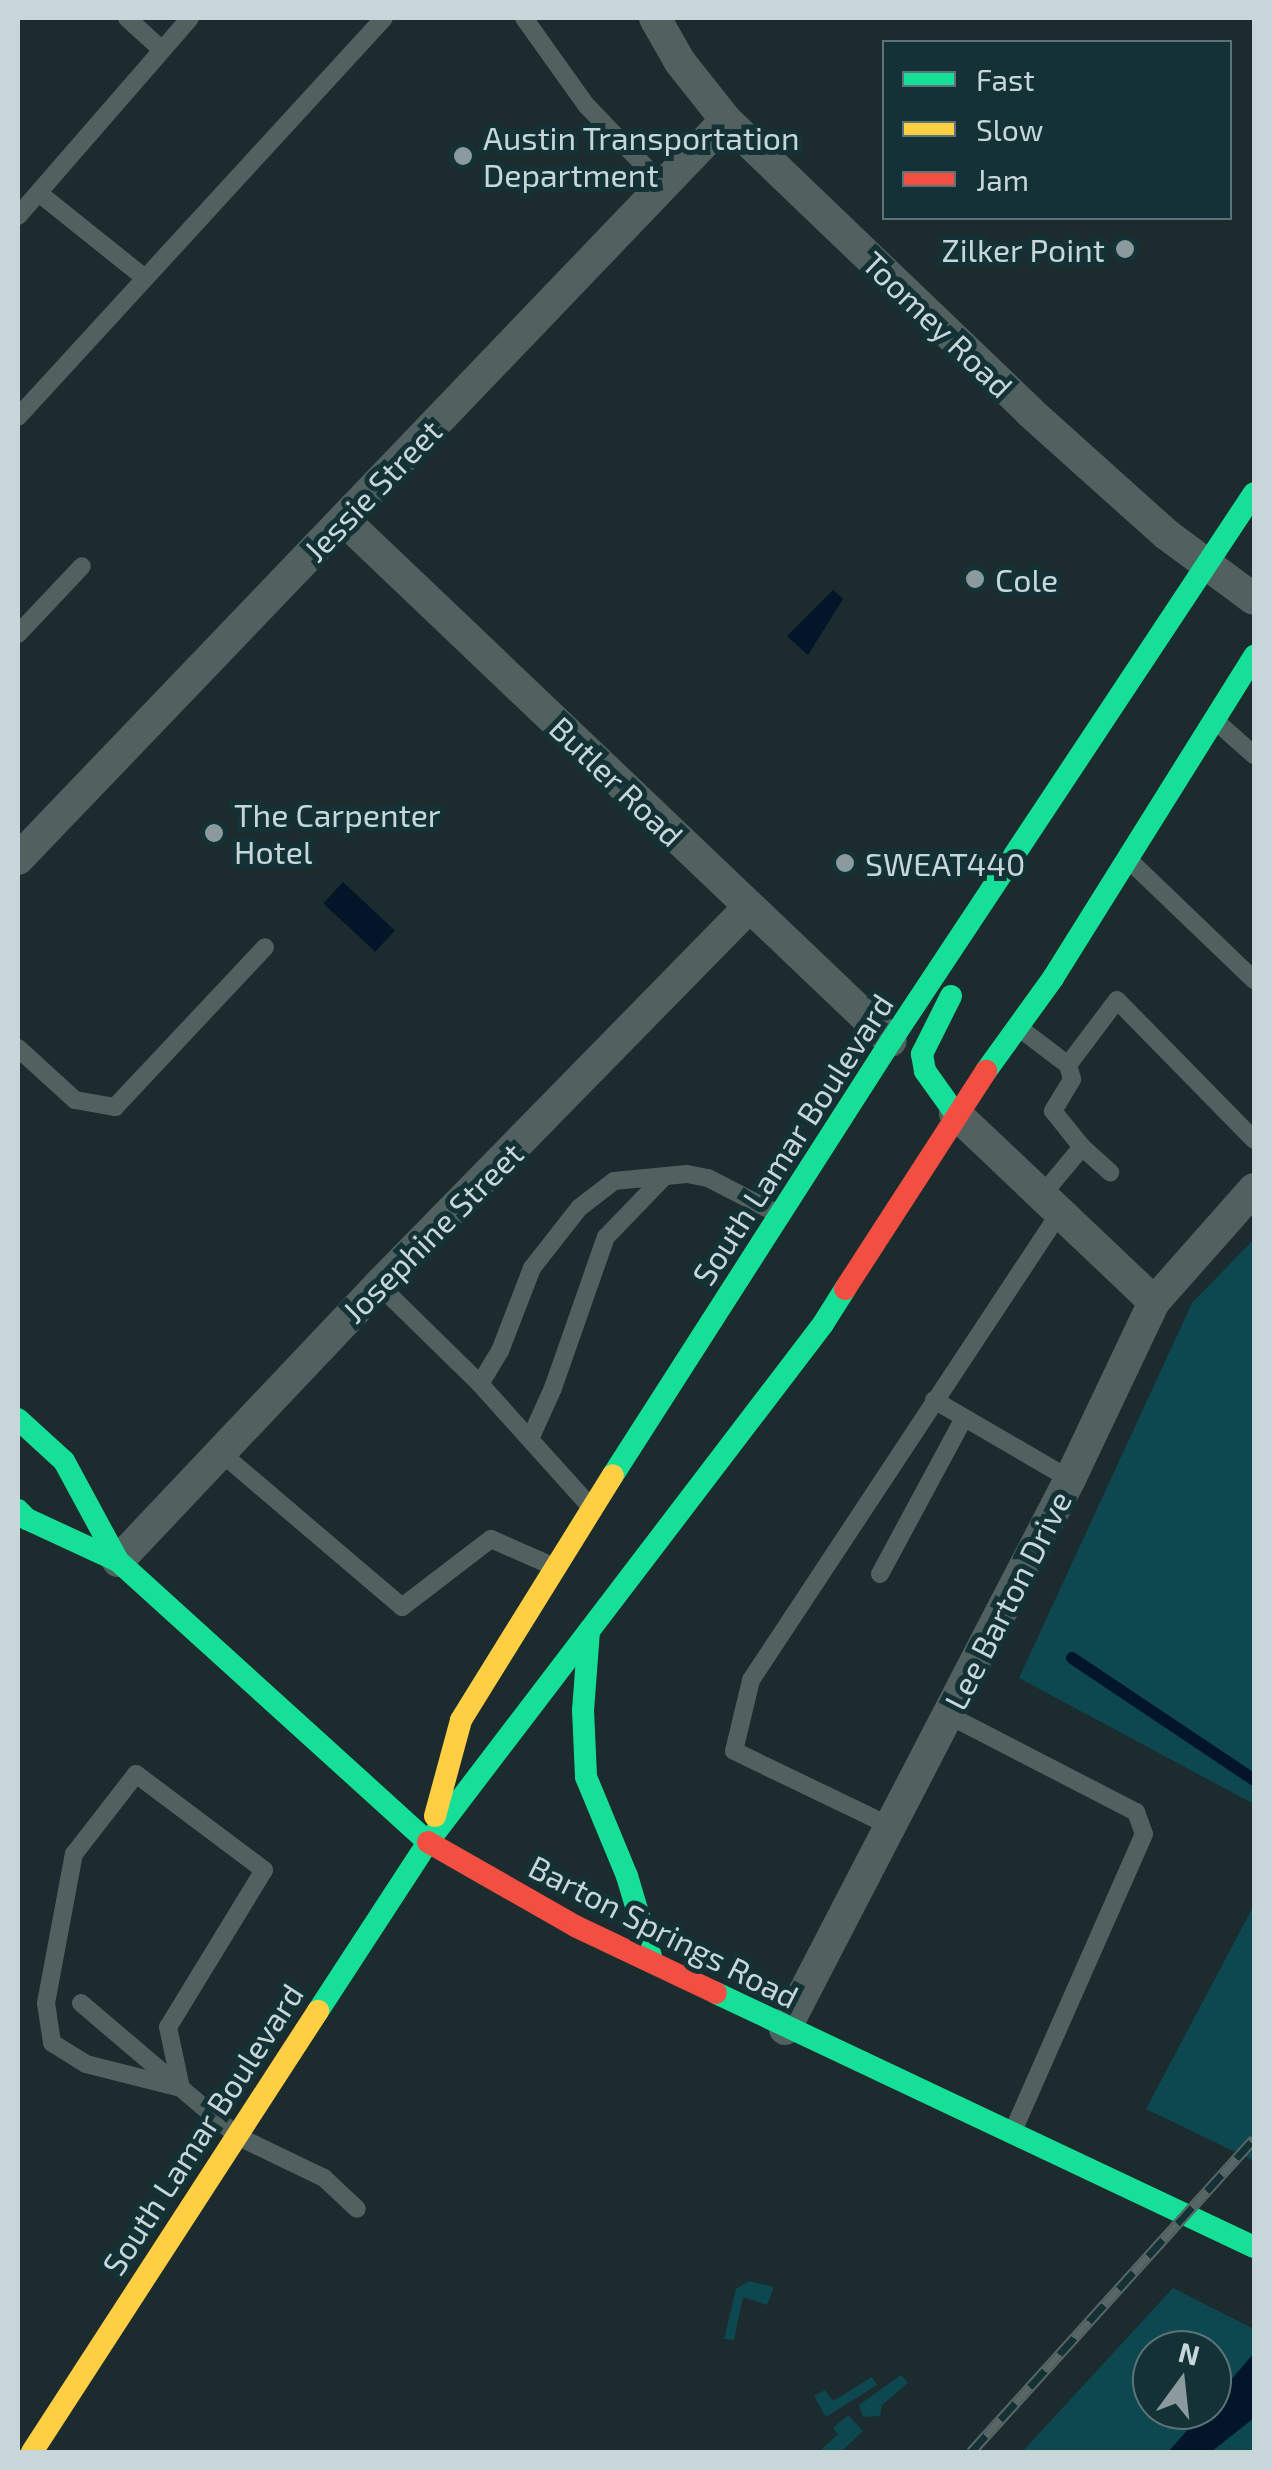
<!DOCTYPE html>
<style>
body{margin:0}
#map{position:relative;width:1272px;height:2470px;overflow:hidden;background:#1c2b2d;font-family:"Exo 2",sans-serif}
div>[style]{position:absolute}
.green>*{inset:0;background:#0d4850}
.water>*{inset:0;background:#031528;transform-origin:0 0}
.stream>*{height:12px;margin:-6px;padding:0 6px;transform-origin:6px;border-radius:6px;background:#031528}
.lane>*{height:18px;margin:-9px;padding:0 9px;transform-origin:9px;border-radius:9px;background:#506160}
.street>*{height:32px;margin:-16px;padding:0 16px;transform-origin:16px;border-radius:16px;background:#506160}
.fast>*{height:22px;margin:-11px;padding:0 11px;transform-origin:11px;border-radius:11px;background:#16e098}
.slow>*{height:22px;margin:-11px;padding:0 11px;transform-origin:11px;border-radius:11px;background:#ffcf43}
.jam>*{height:22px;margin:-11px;padding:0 11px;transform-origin:11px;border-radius:11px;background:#f24e42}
.rail>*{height:11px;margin-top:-5.5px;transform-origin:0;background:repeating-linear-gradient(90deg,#143135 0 22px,#586666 0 44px);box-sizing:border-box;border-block:2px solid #586666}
.dots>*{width:28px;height:28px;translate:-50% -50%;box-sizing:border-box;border:5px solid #143135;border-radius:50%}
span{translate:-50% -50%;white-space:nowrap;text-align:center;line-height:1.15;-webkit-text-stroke:10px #143135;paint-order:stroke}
.poi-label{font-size:32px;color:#c7d7d9}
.left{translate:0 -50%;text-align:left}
.right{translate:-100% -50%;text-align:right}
.street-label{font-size:32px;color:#c7d7d9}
.frame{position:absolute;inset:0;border:20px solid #c7d7d9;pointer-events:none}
.legend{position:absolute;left:882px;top:40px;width:350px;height:180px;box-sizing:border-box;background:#143135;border:2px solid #5c7377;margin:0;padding:12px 18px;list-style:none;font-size:30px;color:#c7d7d9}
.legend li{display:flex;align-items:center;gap:20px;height:50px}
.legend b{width:50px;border:2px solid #5c7377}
.north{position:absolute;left:1132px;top:2330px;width:100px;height:100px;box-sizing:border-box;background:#143135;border:2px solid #5c7377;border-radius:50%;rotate:15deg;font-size:28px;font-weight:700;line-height:40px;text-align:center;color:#c7d7d9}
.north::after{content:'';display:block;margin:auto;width:35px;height:45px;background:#8b9b9d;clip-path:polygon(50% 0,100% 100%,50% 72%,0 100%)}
</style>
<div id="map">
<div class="green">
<i style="clip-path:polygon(1254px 1239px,1254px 1804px,1019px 1678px,1192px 1303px)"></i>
<i style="clip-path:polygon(1254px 1905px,1254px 2161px,1146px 2109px)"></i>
<i style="clip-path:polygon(749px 2281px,774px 2287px,767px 2305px,743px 2297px,734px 2340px,724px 2339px,736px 2289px)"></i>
<i style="clip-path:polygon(evenodd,1173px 2288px,1254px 2329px,1254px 2452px,1022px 2452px,1173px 2288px,1152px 2350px,1212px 2350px,1212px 2410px,1152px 2410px,1152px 2350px)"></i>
<i style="clip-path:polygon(901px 2375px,908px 2383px,882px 2405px,880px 2416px,863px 2417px,859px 2405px)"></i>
<i style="clip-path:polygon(872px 2377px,877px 2385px,826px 2417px,814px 2396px,825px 2390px,833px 2401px)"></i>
<i style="clip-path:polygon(848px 2415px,863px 2431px,841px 2452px,819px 2452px,838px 2434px,833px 2428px)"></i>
</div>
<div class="water">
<i style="clip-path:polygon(833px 590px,843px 599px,808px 655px,787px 636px)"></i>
<i style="left:343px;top:882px;width:71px;height:29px;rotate:43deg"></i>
<i style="clip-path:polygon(1254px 2353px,1254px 2418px,1211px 2452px,1168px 2452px,1205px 2410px,1212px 2410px,1212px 2402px)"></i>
</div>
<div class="stream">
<i style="left:1072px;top:1658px;width:219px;rotate:33.8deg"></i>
</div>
<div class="lane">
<i style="left:127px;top:18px;width:46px;rotate:42.4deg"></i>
<i style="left:524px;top:18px;width:107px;rotate:54.5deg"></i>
<i style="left:586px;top:105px;width:111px;rotate:46.1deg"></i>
<i style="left:40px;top:194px;width:134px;rotate:38.7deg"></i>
<i style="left:18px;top:216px;width:262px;rotate:-49deg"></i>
<i style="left:18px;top:417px;width:541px;rotate:-47.47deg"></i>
<i style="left:18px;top:634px;width:93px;rotate:-46.7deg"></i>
<i style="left:1219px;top:724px;width:47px;rotate:41.5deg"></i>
<i style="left:1132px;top:863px;width:169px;rotate:43.8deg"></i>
<i style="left:1022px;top:1030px;width:58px;rotate:37.3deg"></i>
<i style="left:1068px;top:1065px;width:81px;rotate:-53deg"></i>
<i style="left:1117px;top:1000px;width:196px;rotate:45.6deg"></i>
<i style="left:18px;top:1048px;width:77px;rotate:42.4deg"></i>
<i style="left:75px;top:1100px;width:41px;rotate:9.9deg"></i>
<i style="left:115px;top:1107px;width:219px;rotate:-46.8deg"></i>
<i style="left:1082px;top:1147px;width:38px;rotate:42deg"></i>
<i style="left:1042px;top:1195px;width:62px;rotate:-50.2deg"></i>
<i style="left:1082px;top:1147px;width:46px;rotate:-128.9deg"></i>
<i style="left:1053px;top:1111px;width:37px;rotate:-59deg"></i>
<i style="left:1072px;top:1079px;width:15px;rotate:-106deg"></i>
<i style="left:379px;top:1285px;width:141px;rotate:44.4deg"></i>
<i style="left:480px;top:1384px;width:163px;rotate:48deg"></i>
<i style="left:480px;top:1384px;width:39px;rotate:-59deg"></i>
<i style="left:500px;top:1351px;width:89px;rotate:-68.9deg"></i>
<i style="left:532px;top:1268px;width:76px;rotate:-51.9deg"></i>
<i style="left:579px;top:1208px;width:44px;rotate:-37.6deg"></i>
<i style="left:614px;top:1181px;width:73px;rotate:-5.5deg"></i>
<i style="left:687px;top:1174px;width:21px;rotate:11deg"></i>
<i style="left:708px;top:1178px;width:76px;rotate:27.2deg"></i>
<i style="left:934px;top:1400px;width:157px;rotate:30.2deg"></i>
<i style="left:530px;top:1439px;width:56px;rotate:-65.7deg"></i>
<i style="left:553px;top:1388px;width:160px;rotate:-70.7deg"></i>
<i style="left:606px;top:1237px;width:82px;rotate:-46deg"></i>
<i style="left:220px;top:1452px;width:239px;rotate:40.4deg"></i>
<i style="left:402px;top:1607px;width:112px;rotate:-37.4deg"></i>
<i style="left:491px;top:1539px;width:64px;rotate:23.8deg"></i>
<i style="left:880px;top:1574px;width:177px;rotate:-61.7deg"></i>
<i style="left:948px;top:1715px;width:212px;rotate:27.3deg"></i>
<i style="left:1136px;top:1812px;width:23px;rotate:70deg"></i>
<i style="left:1144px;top:1834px;width:322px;rotate:113.8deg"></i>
<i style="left:136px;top:1774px;width:160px;rotate:36.9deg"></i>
<i style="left:264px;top:1870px;width:184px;rotate:121.4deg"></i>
<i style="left:168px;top:2027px;width:62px;rotate:78deg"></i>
<i style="left:181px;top:2088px;width:98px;rotate:-165.8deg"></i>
<i style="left:86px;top:2064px;width:40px;rotate:-148deg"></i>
<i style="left:52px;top:2043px;width:40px;rotate:-98.5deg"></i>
<i style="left:46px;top:2003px;width:152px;rotate:-79.4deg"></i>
<i style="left:74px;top:1854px;width:101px;rotate:-52.2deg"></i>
<i style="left:890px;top:1826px;width:173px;rotate:-154.3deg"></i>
<i style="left:734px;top:1751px;width:73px;rotate:-76.5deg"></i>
<i style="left:751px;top:1680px;width:561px;rotate:-56.56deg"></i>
<i style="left:81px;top:2003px;width:205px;rotate:40.4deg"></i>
<i style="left:237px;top:2136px;width:97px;rotate:25.8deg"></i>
<i style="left:324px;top:2178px;width:45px;rotate:43.2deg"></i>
</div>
<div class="street">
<i style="left:655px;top:18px;width:51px;rotate:60.4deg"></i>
<i style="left:680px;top:62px;width:74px;rotate:51.6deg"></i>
<i style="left:726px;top:120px;width:422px;rotate:43.8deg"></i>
<i style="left:1030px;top:412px;width:183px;rotate:41.9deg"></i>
<i style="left:1166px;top:534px;width:109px;rotate:36.5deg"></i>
<i style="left:344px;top:520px;width:755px;rotate:43.61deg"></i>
<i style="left:18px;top:859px;width:1023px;rotate:-46.23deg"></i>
<i style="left:955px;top:1113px;width:274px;rotate:43.5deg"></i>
<i style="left:118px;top:1561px;width:380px;rotate:-46.6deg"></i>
<i style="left:379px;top:1285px;width:529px;rotate:-45.61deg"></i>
<i style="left:785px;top:2029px;width:619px;rotate:-62.61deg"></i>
<i style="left:1070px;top:1479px;width:196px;rotate:-64.6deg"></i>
<i style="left:1154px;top:1302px;width:151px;rotate:-48.5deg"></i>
</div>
<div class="fast">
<i style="left:951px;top:996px;width:65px;rotate:116.6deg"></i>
<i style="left:922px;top:1054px;width:17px;rotate:80deg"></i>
<i style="left:925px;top:1071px;width:52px;rotate:54.5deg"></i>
<i style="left:986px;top:1071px;width:115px;rotate:-54.2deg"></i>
<i style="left:1053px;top:978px;width:380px;rotate:-58deg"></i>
<i style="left:18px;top:1419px;width:62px;rotate:42.4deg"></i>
<i style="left:64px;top:1461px;width:114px;rotate:61.6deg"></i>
<i style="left:118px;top:1561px;width:418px;rotate:42.2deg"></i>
<i style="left:613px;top:1475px;width:515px;rotate:-57.36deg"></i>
<i style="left:891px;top:1041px;width:657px;rotate:-56.48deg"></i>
<i style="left:18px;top:1510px;width:13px;rotate:45deg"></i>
<i style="left:27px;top:1519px;width:100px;rotate:24.8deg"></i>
<i style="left:589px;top:1631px;width:79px;rotate:94.3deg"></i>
<i style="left:583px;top:1710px;width:67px;rotate:87.4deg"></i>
<i style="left:586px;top:1777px;width:107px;rotate:67.5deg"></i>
<i style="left:627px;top:1876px;width:88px;rotate:73.4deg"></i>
<i style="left:716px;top:1993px;width:595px;rotate:25.27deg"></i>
<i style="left:318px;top:2011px;width:202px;rotate:-56.9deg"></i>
<i style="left:428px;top:1842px;width:651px;rotate:-52.67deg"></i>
<i style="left:823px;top:1324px;width:41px;rotate:-57.8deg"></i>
</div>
<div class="slow">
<i style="left:435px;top:1816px;width:99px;rotate:-74.8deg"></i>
<i style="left:461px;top:1720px;width:288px;rotate:-58.2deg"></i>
<i style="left:32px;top:2452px;width:526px;rotate:-57.04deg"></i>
</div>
<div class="jam">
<i style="left:845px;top:1289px;width:260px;rotate:-57.1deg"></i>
<i style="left:428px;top:1842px;width:169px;rotate:29.7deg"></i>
<i style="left:575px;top:1926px;width:156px;rotate:25.4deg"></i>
</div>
<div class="rail">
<i style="left:971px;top:2452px;width:422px;rotate:-47.9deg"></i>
</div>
<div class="dots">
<i style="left:463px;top:156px;background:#8b9b9d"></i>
<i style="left:1125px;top:249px;background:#8b9b9d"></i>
<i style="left:975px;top:579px;background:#8b9b9d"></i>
<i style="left:214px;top:833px;background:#8b9b9d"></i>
<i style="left:845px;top:863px;background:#8b9b9d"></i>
</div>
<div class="poi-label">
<span class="left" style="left:483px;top:156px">Austin Transportation<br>Department</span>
<span class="right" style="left:1105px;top:249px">Zilker Point</span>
<span class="left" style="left:995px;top:579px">Cole</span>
<span class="left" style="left:234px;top:833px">The Carpenter<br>Hotel</span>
<span class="left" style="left:865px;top:863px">SWEAT440</span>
</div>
<div class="street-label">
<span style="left:938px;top:324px;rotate:44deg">Toomey Road</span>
<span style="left:372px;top:490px;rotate:-46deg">Jessie Street</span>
<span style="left:617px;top:781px;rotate:44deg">Butler Road</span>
<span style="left:792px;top:1139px;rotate:-57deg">South Lamar Boulevard</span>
<span style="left:432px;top:1232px;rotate:-45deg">Josephine Street</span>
<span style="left:1007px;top:1600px;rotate:-63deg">Lee Barton Drive</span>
<span style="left:664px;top:1931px;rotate:27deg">Barton Springs Road</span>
<span style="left:202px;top:2129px;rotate:-57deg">South Lamar Boulevard</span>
</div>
<div class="frame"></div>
<ul class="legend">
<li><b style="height:12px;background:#16e098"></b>Fast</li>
<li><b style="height:12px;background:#ffcf43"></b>Slow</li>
<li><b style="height:12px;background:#f24e42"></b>Jam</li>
</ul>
<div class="north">N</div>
</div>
